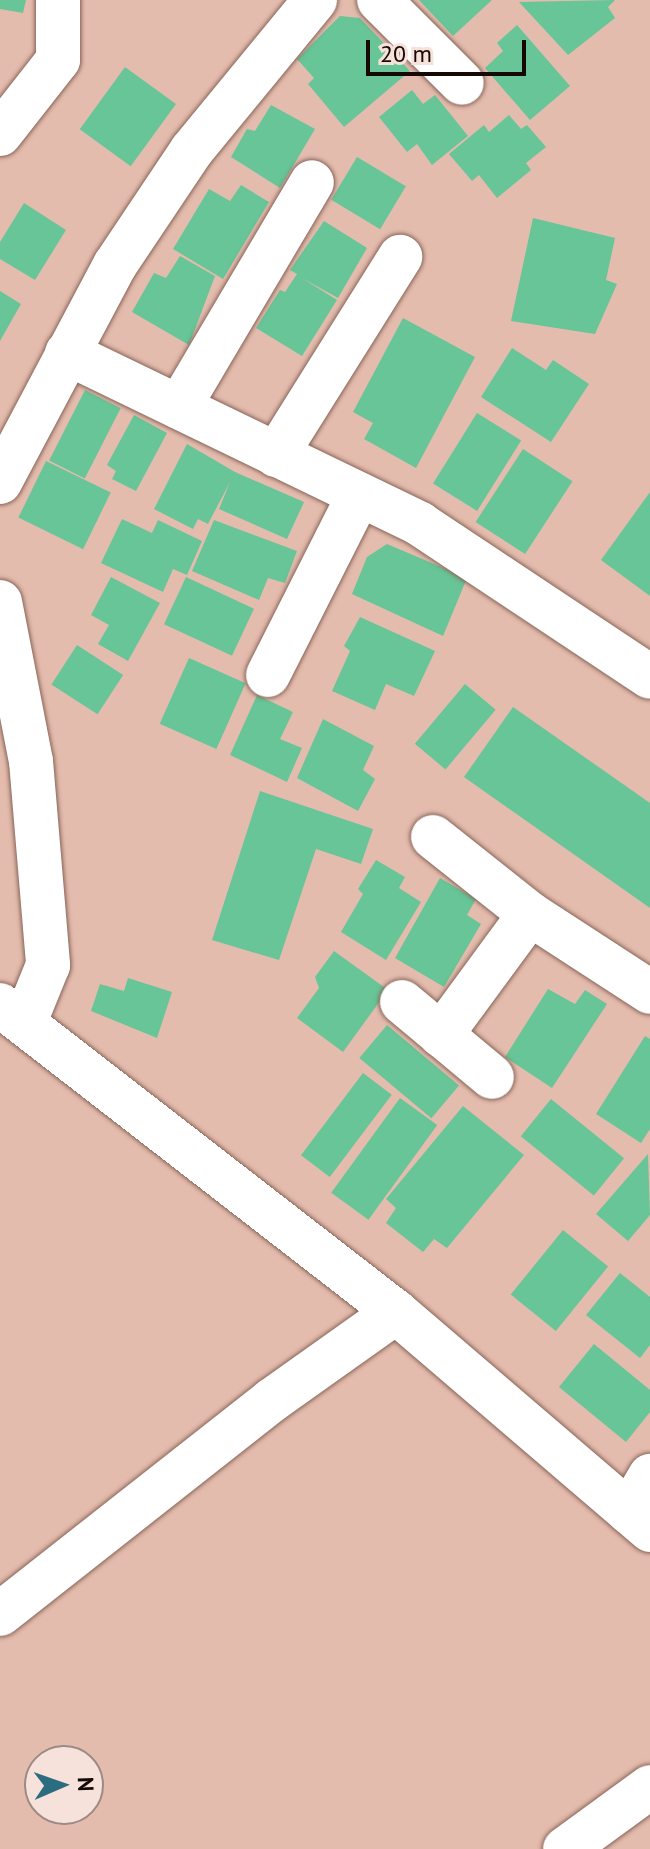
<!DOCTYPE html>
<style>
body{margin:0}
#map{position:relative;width:650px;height:1849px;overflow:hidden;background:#e4bcae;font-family:"PT Sans",sans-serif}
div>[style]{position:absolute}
.building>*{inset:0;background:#67c597;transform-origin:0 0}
.roads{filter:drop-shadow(0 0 2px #886558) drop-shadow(0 0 2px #886558)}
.minor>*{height:44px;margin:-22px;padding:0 22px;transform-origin:22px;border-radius:22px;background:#fff}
span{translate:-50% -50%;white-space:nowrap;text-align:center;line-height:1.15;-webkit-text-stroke:6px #f6e2da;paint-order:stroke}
.north{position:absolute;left:24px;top:1745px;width:80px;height:80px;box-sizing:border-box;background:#f6e2da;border:2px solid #9c8b85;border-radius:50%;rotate:88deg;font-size:22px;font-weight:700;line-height:32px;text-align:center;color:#160905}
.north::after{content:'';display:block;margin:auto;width:28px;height:36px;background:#2b6c80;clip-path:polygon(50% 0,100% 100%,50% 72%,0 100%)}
.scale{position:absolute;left:366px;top:40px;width:160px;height:36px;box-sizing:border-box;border:4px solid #160905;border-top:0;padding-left:10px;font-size:24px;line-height:28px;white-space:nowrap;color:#160905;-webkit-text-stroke:6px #f6e2da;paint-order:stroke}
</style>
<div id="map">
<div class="building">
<i style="clip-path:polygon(0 0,26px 0,23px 13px,0 9px)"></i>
<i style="clip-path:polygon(419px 0,492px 0,453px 36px)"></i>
<i style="clip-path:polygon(615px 0,608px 7px,615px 18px,568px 55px,519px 2px)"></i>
<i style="clip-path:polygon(340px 16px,360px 18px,410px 71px,344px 127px,308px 84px,314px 78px,297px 59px)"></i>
<i style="clip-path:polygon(517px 25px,570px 86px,530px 120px,485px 68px,503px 51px,497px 43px)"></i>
<i style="left:125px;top:67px;width:63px;height:77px;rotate:36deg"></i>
<i style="clip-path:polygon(412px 90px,423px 104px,435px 95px,468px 136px,432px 165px,417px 144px,407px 152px,379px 117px)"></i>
<i style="clip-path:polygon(271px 105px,315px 129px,280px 188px,231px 157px,247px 129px,255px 131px)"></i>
<i style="clip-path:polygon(509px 115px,521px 129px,527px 125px,546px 147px,526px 163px,531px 170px,497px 198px,479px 175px,472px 181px,449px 154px,484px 125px,489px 132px)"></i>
<i style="left:357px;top:157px;width:57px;height:50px;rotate:31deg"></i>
<i style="clip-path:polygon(241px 185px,269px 202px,223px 279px,173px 249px,209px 189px,230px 201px)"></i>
<i style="clip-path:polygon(24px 203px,66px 230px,35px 280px,0 259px,0 242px)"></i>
<i style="clip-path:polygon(533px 218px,615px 238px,606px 280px,617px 284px,595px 334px,511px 321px)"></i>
<i style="clip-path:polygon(324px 221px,367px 248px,338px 298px,302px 278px,337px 300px,302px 356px,256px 328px,280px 290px,285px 292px,297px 274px,290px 270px)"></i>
<i style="clip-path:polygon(180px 256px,215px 276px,189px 345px,132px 312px,154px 273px,166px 278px)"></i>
<i style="clip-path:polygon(0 291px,21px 304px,0 341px)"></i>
<i style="clip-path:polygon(403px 318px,475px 357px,416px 468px,364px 439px,373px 423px,353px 412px)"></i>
<i style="clip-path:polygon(512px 348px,546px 370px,553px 360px,589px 384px,551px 442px,481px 397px)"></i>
<i style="left:85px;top:390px;width:40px;height:79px;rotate:27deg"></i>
<i style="left:477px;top:413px;width:52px;height:83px;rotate:32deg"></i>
<i style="clip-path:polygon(134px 415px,167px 433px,136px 491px,112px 479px,116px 471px,107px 465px)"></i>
<i style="clip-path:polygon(187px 444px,235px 472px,304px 502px,287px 539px,219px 509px,230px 482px,208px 524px,198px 519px,193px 529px,154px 509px)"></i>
<i style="left:523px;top:449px;width:59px;height:87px;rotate:33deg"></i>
<i style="left:46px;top:461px;width:72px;height:63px;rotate:26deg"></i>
<i style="clip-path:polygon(650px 492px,650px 596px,601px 560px)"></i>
<i style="clip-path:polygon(122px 519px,152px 533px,158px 520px,202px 541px,187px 575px,173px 569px,163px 592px,101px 563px)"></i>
<i style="clip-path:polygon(214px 520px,297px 551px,285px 583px,268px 578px,259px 600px,192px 571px)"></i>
<i style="clip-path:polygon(387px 544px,467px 578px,443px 636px,352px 594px,367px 557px)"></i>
<i style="clip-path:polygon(111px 577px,160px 603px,128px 661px,98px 644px,109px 625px,91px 615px)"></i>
<i style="left:186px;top:577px;width:75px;height:52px;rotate:25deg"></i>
<i style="clip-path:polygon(360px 617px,435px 651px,414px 696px,386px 684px,375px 710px,332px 691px,350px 651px,344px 646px)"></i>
<i style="left:77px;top:645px;width:55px;height:47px;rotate:33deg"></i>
<i style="left:189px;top:658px;width:62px;height:72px;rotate:24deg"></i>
<i style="left:465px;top:684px;width:40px;height:78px;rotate:40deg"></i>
<i style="clip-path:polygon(257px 695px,293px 712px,280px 739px,302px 748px,287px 782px,230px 755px)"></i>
<i style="clip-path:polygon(513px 707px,650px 803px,650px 908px,464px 777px)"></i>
<i style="clip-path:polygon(323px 719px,374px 746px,363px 770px,375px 779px,358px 811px,297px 778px)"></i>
<i style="clip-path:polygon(260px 791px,373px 829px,361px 864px,316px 849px,279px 960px,212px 940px)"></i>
<i style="clip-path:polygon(376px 860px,405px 877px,399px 888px,421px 902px,386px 960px,341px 932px,363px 894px,358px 889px)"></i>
<i style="clip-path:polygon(440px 878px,476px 899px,467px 915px,481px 924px,444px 987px,395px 958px)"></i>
<i style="clip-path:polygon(334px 951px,388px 990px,343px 1052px,297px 1018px,319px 988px,315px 977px)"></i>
<i style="clip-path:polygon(128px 978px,172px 992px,157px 1038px,91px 1011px,100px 984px,124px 991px)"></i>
<i style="clip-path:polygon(548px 989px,575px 1004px,585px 990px,607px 1004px,552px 1088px,505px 1057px)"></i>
<i style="left:387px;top:1025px;width:94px;height:43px;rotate:40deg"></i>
<i style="clip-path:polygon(645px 1036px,650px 1039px,650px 1129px,641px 1143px,596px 1114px)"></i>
<i style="left:363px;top:1073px;width:36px;height:103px;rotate:37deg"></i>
<i style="left:400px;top:1098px;width:46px;height:117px;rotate:36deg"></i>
<i style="left:551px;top:1099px;width:94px;height:48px;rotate:39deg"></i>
<i style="clip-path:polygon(463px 1106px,524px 1155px,447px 1248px,434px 1239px,423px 1252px,386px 1223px,396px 1208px,386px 1199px)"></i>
<i style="clip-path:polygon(648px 1154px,650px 1215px,628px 1241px,596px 1214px)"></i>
<i style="left:563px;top:1230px;width:58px;height:83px;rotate:39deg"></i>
<i style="clip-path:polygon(620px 1273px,650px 1297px,650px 1345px,640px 1358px,586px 1315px)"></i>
<i style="clip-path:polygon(594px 1344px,650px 1390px,650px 1412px,626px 1442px,559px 1387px)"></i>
</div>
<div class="roads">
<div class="minor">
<i style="left:379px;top:0;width:117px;rotate:45deg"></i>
<i style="left:0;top:134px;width:94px;rotate:-51.9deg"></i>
<i style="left:58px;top:60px;width:60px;rotate:-90deg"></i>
<i style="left:67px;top:353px;width:392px;rotate:25.8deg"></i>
<i style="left:420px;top:524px;width:276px;rotate:33.6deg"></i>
<i style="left:179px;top:407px;width:261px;rotate:-59.4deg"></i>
<i style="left:276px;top:455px;width:234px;rotate:-57.9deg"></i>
<i style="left:0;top:482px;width:246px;rotate:-62.1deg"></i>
<i style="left:115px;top:265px;width:138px;rotate:-56.2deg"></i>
<i style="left:192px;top:150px;width:194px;rotate:-50.6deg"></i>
<i style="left:0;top:602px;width:162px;rotate:79deg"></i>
<i style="left:31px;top:761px;width:205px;rotate:85.2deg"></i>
<i style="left:48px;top:965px;width:61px;rotate:112deg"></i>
<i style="left:268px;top:675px;width:202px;rotate:-63.2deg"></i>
<i style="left:433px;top:837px;width:124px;rotate:38.4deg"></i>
<i style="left:530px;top:914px;width:143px;rotate:33deg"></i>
<i style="left:402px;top:1002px;width:117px;rotate:39.8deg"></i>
<i style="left:0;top:1005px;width:501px;rotate:37.78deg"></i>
<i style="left:396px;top:1312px;width:335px;rotate:40.6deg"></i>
<i style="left:441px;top:1035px;width:150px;rotate:-53.7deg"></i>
<i style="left:629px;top:1512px;width:42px;rotate:-59.7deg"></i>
<i style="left:0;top:1614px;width:346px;rotate:-38.2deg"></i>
<i style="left:272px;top:1400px;width:152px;rotate:-35.4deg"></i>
<i style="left:565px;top:1849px;width:105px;rotate:-36.1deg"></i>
</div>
</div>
<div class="north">N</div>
<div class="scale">20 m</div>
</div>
